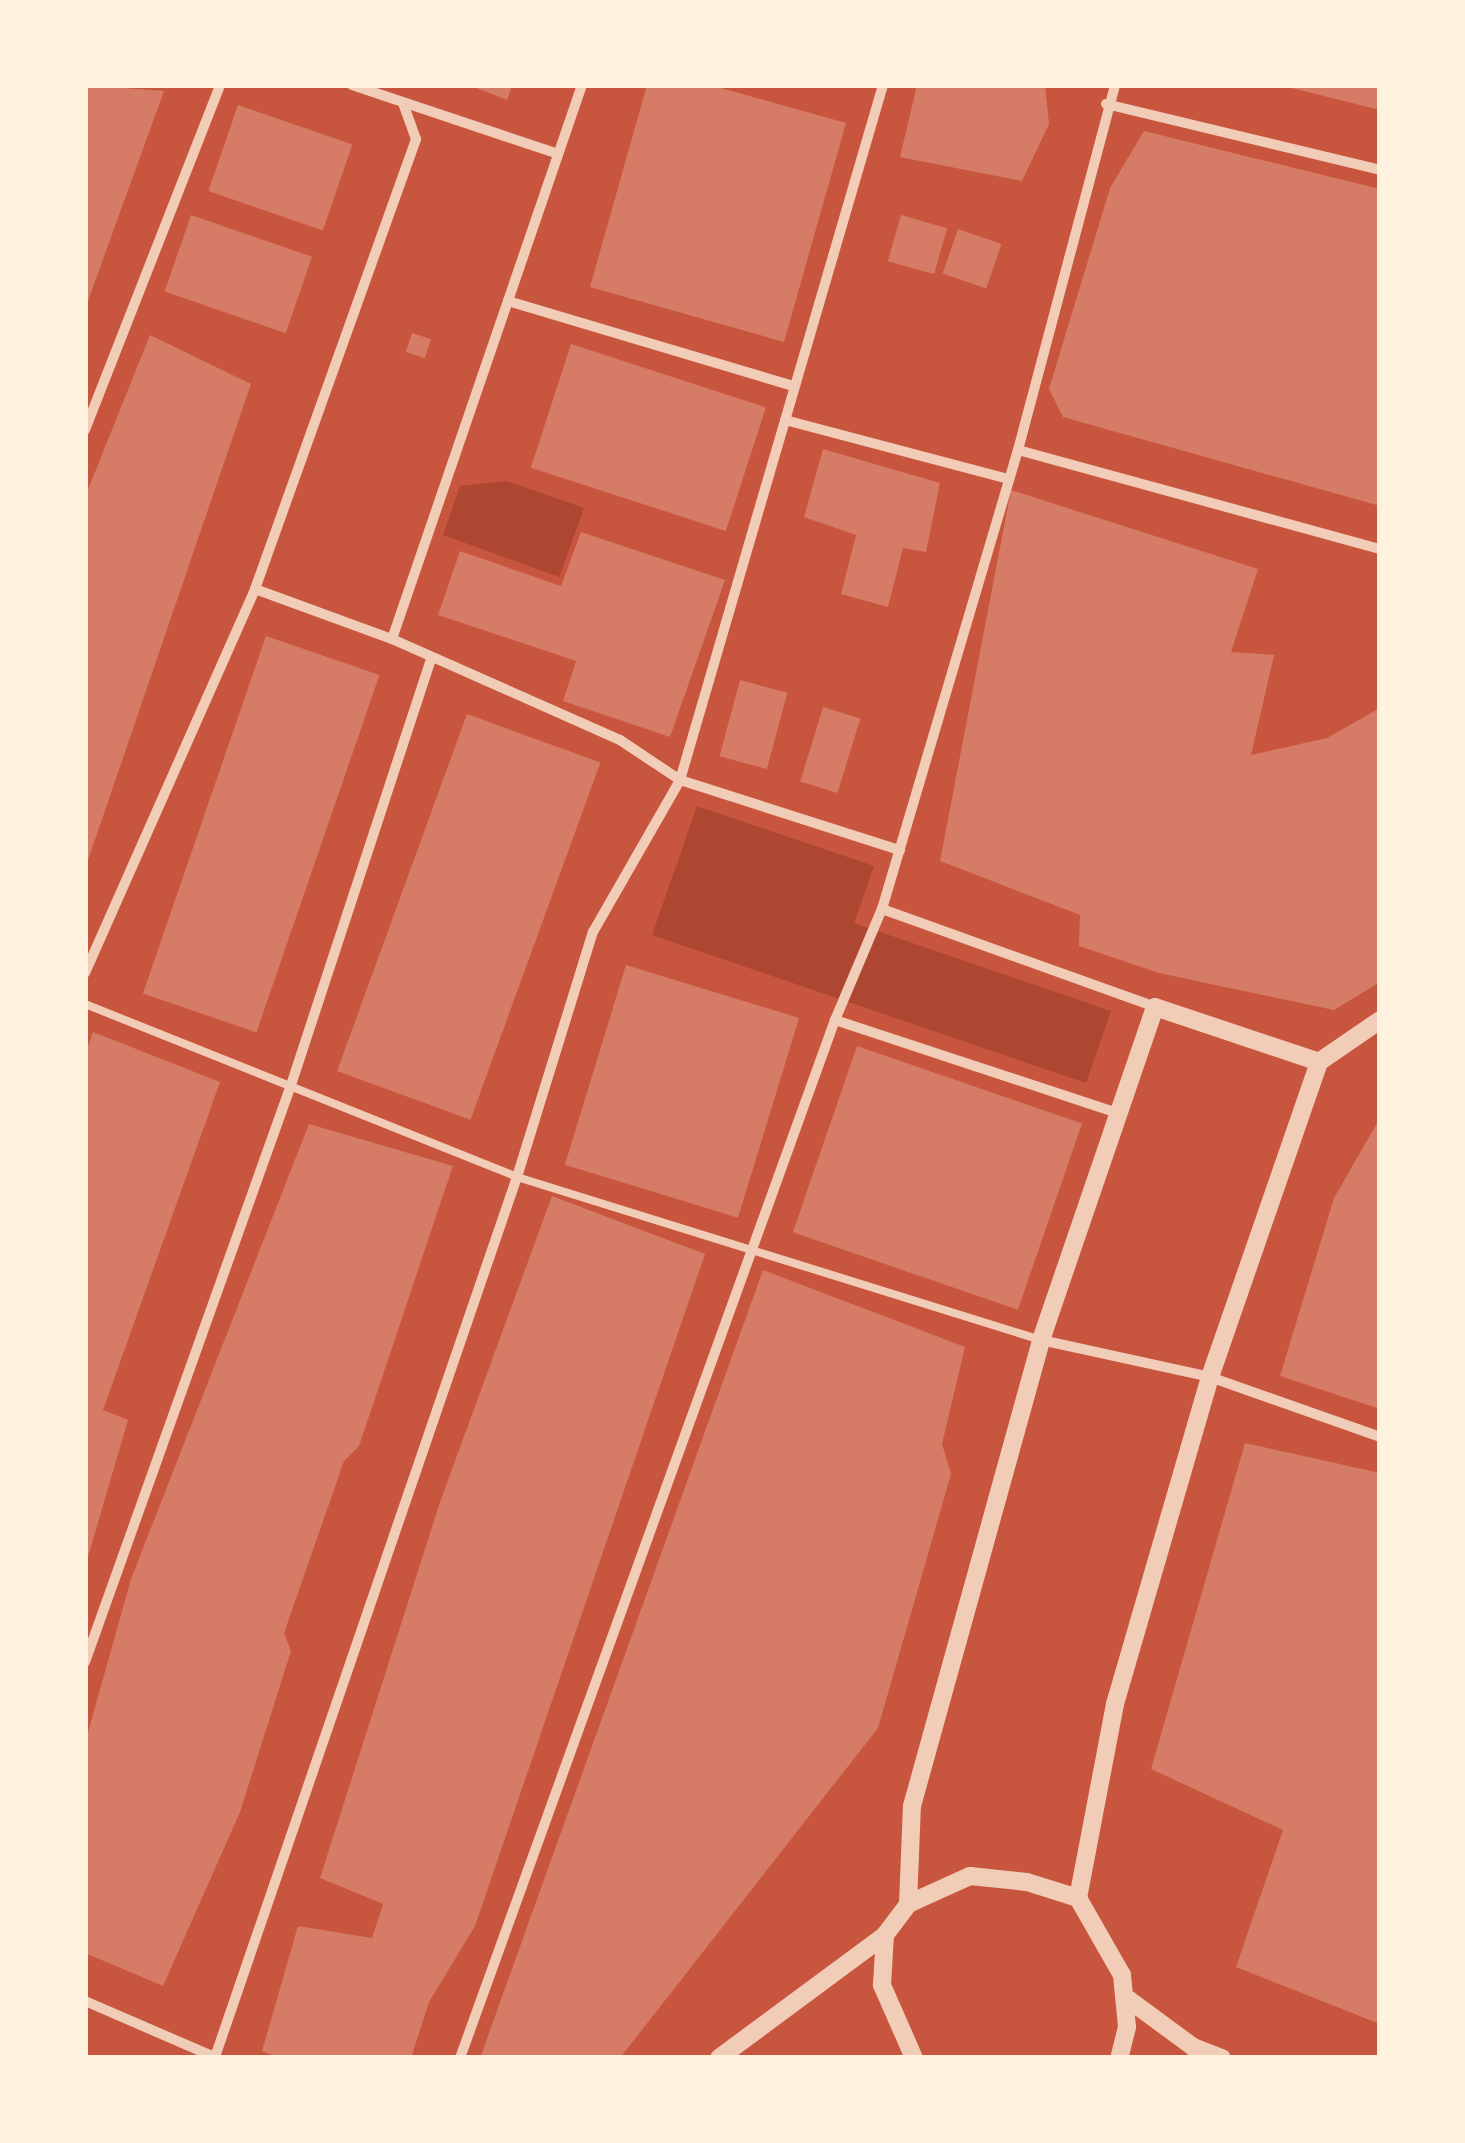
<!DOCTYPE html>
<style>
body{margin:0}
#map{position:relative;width:1465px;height:2143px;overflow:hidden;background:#c8553d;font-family:"Alegreya Sans",sans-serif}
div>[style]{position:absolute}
.green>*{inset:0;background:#ae4732}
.building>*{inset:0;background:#d67c66;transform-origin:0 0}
.service>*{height:8px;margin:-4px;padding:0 4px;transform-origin:4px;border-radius:4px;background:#f1ccb7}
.minor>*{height:10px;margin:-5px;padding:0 5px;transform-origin:5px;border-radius:5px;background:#f1ccb7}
.tertiary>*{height:18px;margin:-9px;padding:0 9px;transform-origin:9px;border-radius:9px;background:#f1ccb7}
span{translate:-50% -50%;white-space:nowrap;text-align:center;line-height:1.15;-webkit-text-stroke:10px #fff3e0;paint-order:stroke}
.frame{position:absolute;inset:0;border:88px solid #fff3e0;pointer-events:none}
</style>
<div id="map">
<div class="green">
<i style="clip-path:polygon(507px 481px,584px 508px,559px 577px,443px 535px,460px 486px)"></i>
<i style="clip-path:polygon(697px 806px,874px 866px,854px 923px,1111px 1011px,1086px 1083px,652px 935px)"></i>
</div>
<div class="building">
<i style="clip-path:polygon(85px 85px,164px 91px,85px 309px)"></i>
<i style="clip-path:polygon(469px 85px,512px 85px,507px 100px)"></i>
<i style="clip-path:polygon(647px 85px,710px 85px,846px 123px,784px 342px,590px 287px)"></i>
<i style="clip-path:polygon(917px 85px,1045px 85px,1049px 124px,1022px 181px,900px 157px)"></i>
<i style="clip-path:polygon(1380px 85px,1380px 110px,1284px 86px,1284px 85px)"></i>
<i style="left:238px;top:105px;width:121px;height:91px;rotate:19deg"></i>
<i style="clip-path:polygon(1144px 131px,1380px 189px,1380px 506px,1063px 417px,1049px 389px,1110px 188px)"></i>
<i style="left:191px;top:215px;width:128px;height:81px;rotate:19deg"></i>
<i style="left:901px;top:215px;width:48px;height:48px;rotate:16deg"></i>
<i style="left:958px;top:229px;width:46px;height:47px;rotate:19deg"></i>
<i style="left:412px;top:333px;width:20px;height:20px;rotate:18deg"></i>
<i style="clip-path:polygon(150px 335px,251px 384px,86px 866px,85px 497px)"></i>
<i style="left:571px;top:344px;width:205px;height:130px;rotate:18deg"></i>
<i style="clip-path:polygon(823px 449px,940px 483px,926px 552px,903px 548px,888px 607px,841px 594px,856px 535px,804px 517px)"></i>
<i style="clip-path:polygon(1011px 490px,1258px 569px,1231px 652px,1274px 655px,1251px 755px,1327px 738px,1380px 708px,1380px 982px,1334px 1010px,1159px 973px,1079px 946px,1080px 915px,940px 861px)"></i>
<i style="clip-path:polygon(581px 532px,725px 580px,670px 737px,563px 701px,576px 661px,438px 615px,460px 551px,561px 586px)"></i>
<i style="left:266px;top:636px;width:120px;height:378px;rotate:19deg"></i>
<i style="left:740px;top:680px;width:49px;height:79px;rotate:15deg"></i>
<i style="left:823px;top:707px;width:39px;height:78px;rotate:17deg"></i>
<i style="left:467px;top:714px;width:142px;height:380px;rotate:20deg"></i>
<i style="left:626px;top:965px;width:181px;height:209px;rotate:17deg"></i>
<i style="clip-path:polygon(93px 1032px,220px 1082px,103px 1410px,128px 1420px,85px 1567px,85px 1055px)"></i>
<i style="left:857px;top:1046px;width:238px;height:197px;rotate:19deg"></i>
<i style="clip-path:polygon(1380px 1118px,1380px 1409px,1280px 1376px,1334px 1198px)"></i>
<i style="clip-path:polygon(309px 1124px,453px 1166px,359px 1446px,344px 1461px,284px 1633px,291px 1651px,240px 1812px,163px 1986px,85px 1953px,85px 1743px,131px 1579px)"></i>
<i style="clip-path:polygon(552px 1196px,705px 1254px,475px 1926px,429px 2002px,411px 2058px,279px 2058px,262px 2051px,298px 1926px,372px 1938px,383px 1904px,320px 1878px,440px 1502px)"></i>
<i style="clip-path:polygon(763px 1270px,965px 1347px,942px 1444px,951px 1474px,878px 1728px,620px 2058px,480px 2058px)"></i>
<i style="clip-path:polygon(1245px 1443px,1380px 1473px,1380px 2024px,1236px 1967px,1283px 1830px,1151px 1769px)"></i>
</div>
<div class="service">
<i style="left:85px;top:1004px;width:465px;rotate:21.8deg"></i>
<i style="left:517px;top:1177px;width:549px;rotate:17.28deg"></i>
</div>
<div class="minor">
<i style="left:352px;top:85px;width:217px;rotate:18.5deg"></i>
<i style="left:1106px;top:104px;width:282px;rotate:13.5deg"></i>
<i style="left:508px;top:301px;width:298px;rotate:16.6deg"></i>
<i style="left:785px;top:420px;width:232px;rotate:14.8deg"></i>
<i style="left:85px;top:430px;width:370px;rotate:-68.6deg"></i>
<i style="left:1018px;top:450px;width:375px;rotate:15.3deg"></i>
<i style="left:255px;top:589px;width:146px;rotate:20.1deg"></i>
<i style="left:392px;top:639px;width:249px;rotate:23.9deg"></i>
<i style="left:620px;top:740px;width:72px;rotate:33.7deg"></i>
<i style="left:680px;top:780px;width:231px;rotate:17.7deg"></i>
<i style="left:392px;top:639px;width:586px;rotate:-71.07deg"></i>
<i style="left:882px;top:909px;width:290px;rotate:19.7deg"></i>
<i style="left:85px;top:973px;width:420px;rotate:-66.1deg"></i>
<i style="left:255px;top:589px;width:478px;rotate:-70.3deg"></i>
<i style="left:416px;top:139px;width:37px;rotate:-110deg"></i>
<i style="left:835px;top:1020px;width:295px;rotate:18.2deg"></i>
<i style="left:1041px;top:1340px;width:173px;rotate:12.3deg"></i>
<i style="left:1210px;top:1377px;width:180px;rotate:19.4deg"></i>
<i style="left:85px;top:1662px;width:613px;rotate:-70.35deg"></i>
<i style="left:291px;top:1085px;width:446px;rotate:-71.8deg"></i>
<i style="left:85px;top:2001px;width:144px;rotate:23.4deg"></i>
<i style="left:215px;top:2057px;width:930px;rotate:-71.06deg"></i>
<i style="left:517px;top:1177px;width:257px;rotate:-72.8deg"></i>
<i style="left:593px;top:932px;width:175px;rotate:-60.2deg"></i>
<i style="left:680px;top:780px;width:724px;rotate:-73.72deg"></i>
<i style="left:460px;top:2058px;width:1104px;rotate:-70.14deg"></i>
<i style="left:835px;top:1020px;width:121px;rotate:-67.1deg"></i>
<i style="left:882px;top:909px;width:479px;rotate:-73.5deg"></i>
<i style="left:1018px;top:450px;width:378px;rotate:-75.1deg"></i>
</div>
<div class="tertiary">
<i style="left:1078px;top:1898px;width:197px;rotate:-79.2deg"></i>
<i style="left:1115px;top:1704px;width:341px;rotate:-73.8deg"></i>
<i style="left:1210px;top:1377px;width:333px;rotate:-70.9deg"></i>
<i style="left:1319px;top:1062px;width:74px;rotate:-34.5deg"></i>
<i style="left:908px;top:1904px;width:98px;rotate:-87.7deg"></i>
<i style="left:912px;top:1806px;width:484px;rotate:-74.5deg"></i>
<i style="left:1041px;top:1340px;width:352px;rotate:-71.1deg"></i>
<i style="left:1155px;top:1007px;width:173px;rotate:18.5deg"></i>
<i style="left:1128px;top:1999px;width:81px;rotate:36.4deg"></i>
<i style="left:1193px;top:2047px;width:31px;rotate:21deg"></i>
<i style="left:719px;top:2058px;width:207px;rotate:-36.5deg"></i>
<i style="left:914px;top:2058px;width:80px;rotate:-113.7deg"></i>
<i style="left:882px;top:1985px;width:50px;rotate:-86.6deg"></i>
<i style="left:885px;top:1935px;width:39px;rotate:-53deg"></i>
<i style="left:908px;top:1904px;width:68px;rotate:-24.3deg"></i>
<i style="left:970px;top:1876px;width:57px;rotate:6deg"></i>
<i style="left:1027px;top:1882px;width:53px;rotate:17.4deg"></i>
<i style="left:1078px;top:1898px;width:89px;rotate:60.3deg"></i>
<i style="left:1122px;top:1975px;width:52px;rotate:84.5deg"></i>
<i style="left:1127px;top:2027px;width:32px;rotate:104deg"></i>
</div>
<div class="frame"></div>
</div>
